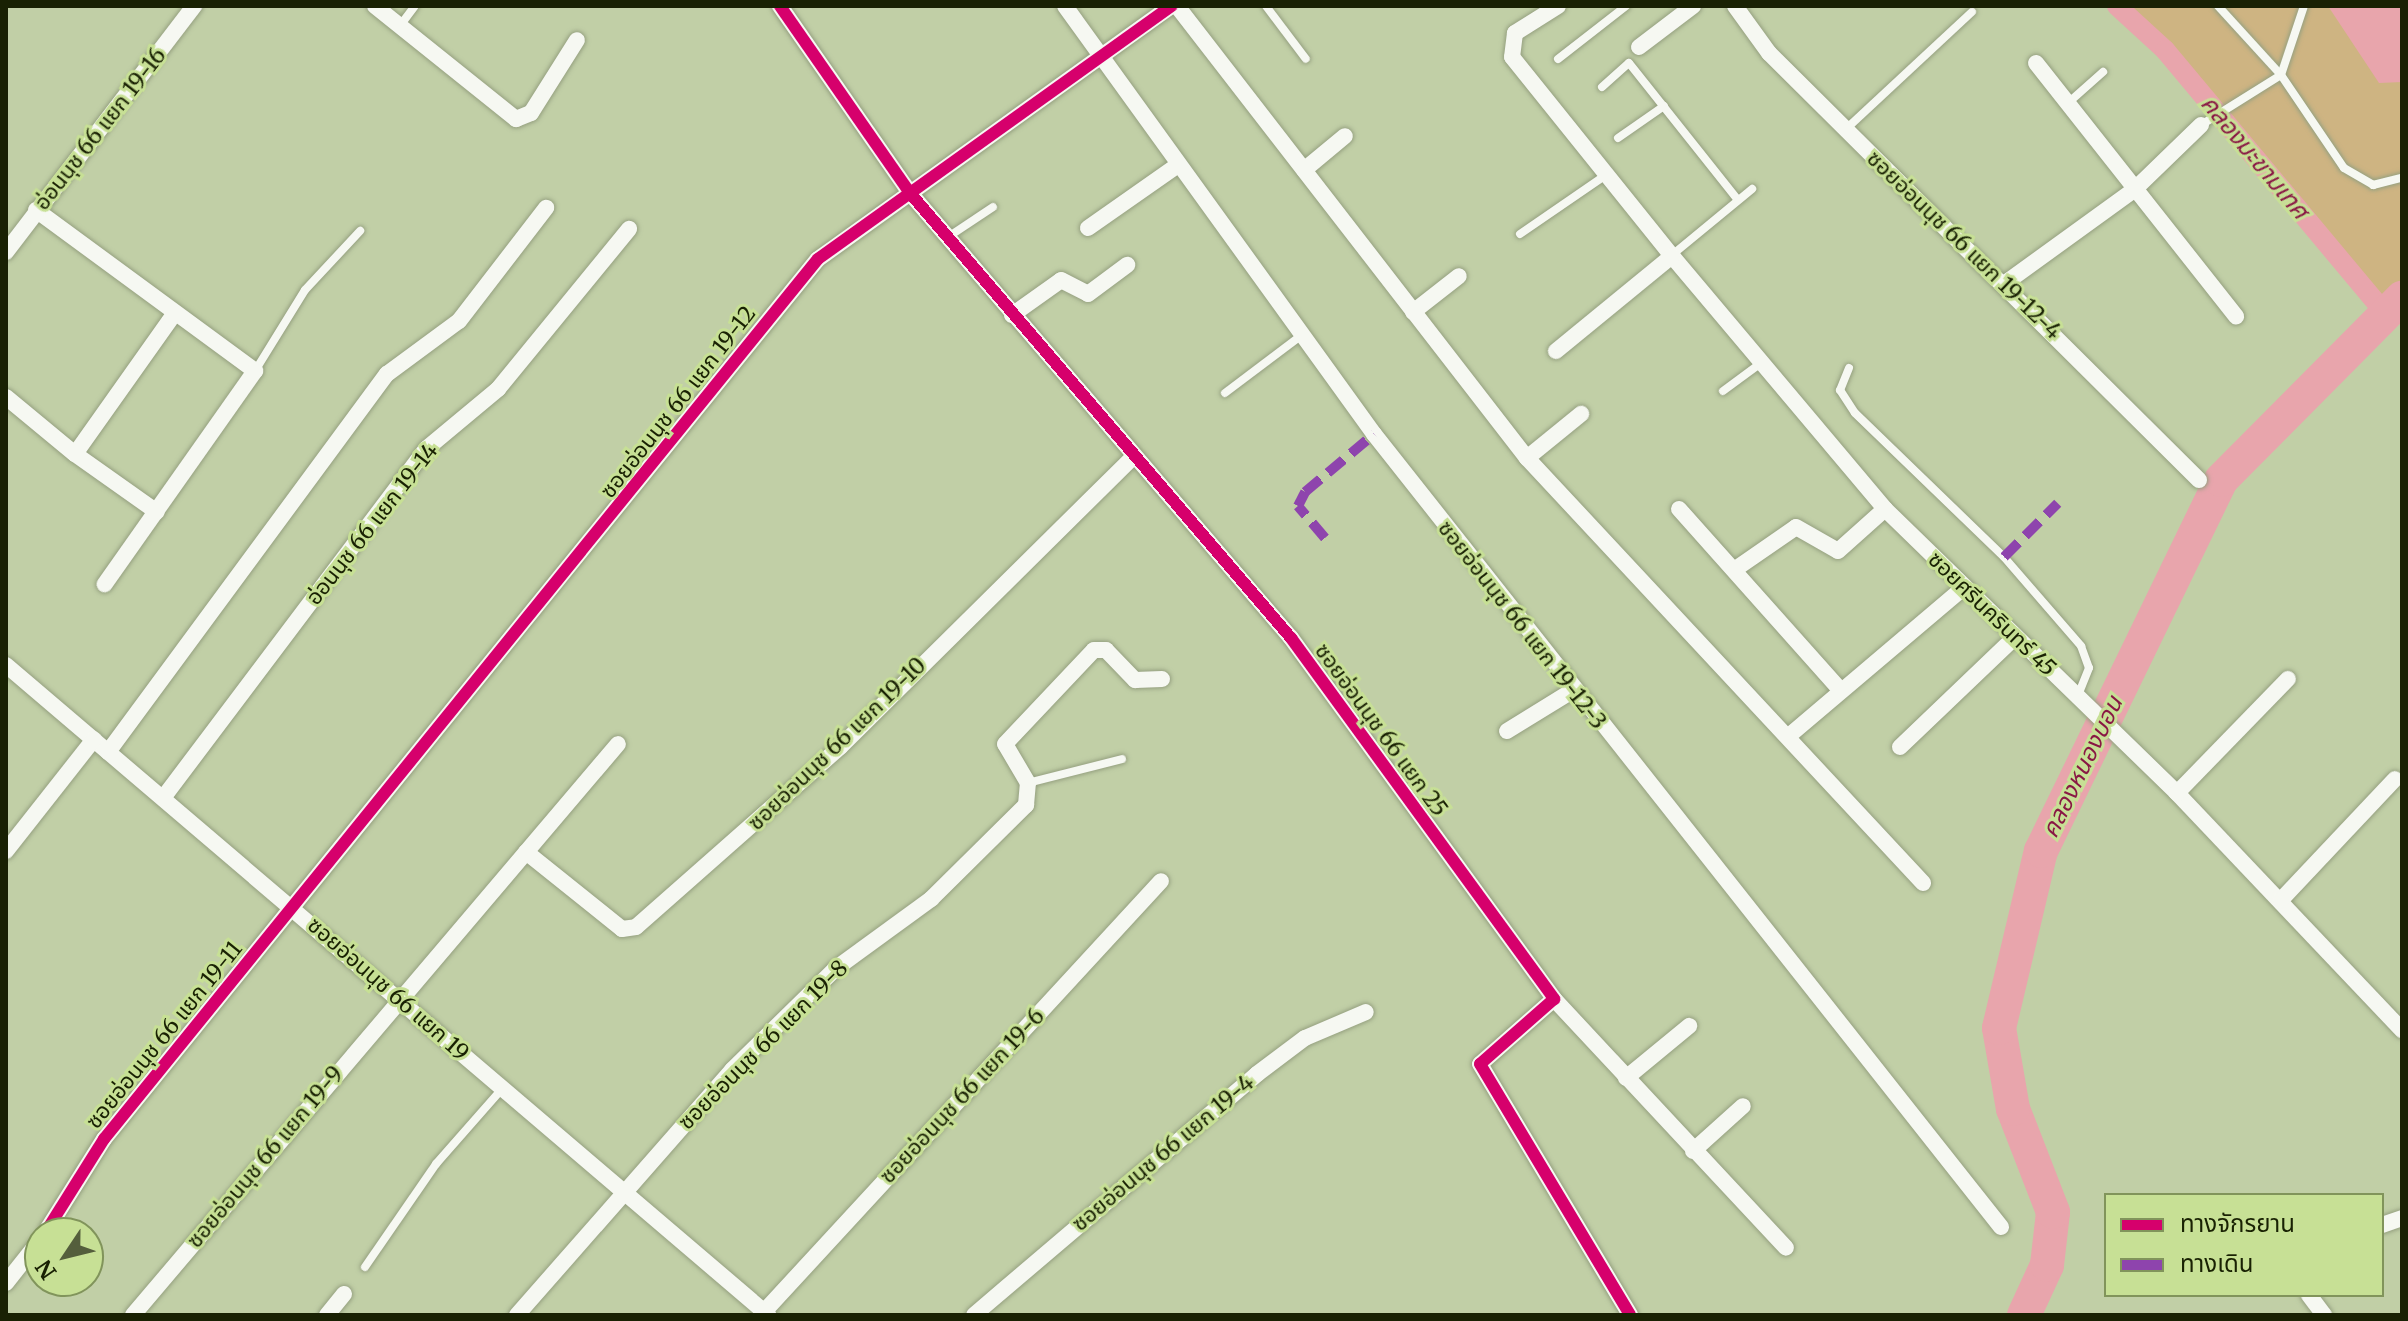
<!DOCTYPE html>
<meta charset="utf-8">
<style>
body{margin:0}
#map{position:relative;width:2408px;height:1321px;overflow:hidden;background:#c1cfa6;font-family:Merriweather,"Noto Sans Thai",serif}
div>[style]{position:absolute}
.green>*{inset:0;background:#ceb482}
.water>*{inset:0;background:#e8a5ac}
.canal>*{height:20px;margin:-10px;padding:0 10px;transform-origin:10px;border-radius:10px;background:#e8a5ac}
.river>*{height:34px;margin:-17px;padding:0 17px;transform-origin:17px;border-radius:17px;background:#e8a5ac}
.roads{filter:drop-shadow(0 0 2px #95a080) drop-shadow(0 0 2px #95a080)}
.lane>*{height:8px;margin:-4px;padding:0 4px;transform-origin:4px;border-radius:4px;background:#f6f8f2}
.street>*{height:16px;margin:-8px;padding:0 8px;transform-origin:8px;border-radius:8px;background:#f6f8f2}
.quiet>*{height:10px;margin-top:-5px;transform-origin:0;background:repeating-linear-gradient(90deg,#8e44ad 0 20px,transparent 0 30px)}
.cycleway>*{height:12px;margin:-6px;padding:0 6px;transform-origin:6px;border-radius:6px;background:#d6006c}
span{translate:-50% -50%;white-space:nowrap;text-align:center;line-height:1.15;-webkit-text-stroke:6px #c7e095;paint-order:stroke}
.street-label{font-size:22px;color:#192103}
.water-label{font-size:24px;color:#891844;font-style:italic}
.frame{position:absolute;inset:0;border:8px solid #192103;pointer-events:none}
.legend{position:absolute;left:2104px;top:1193px;width:280px;height:104px;box-sizing:border-box;background:#c7e095;border:2px solid #81945b;margin:0;padding:10px 14px;list-style:none;font-size:24px;color:#192103}
.legend li{display:flex;align-items:center;gap:16px;height:40px}
.legend b{width:40px;border:2px solid #81945b}
.north{position:absolute;left:24px;top:1217px;width:80px;height:80px;box-sizing:border-box;background:#c7e095;border:2px solid #81945b;border-radius:50%;rotate:235deg;font-size:22px;font-weight:700;line-height:32px;text-align:center;color:#192103}
.north::after{content:'';display:block;margin:auto;width:28px;height:36px;background:#545e3c;clip-path:polygon(50% 0,100% 100%,50% 72%,0 100%)}
</style>
<div id="map">
<div class="green">
<i style="clip-path:polygon(2117px 6px,2402px 6px,2402px 298px,2386px 314px,2165px 50px)"></i>
</div>
<div class="water">
<i style="clip-path:polygon(2328px 6px,2402px 6px,2402px 82px,2379px 83px)"></i>
</div>
<div class="canal">
<i style="left:2117px;top:6px;width:65px;rotate:42.5deg"></i>
<i style="left:2165px;top:50px;width:344px;rotate:50.1deg"></i>
</div>
<div class="river">
<i style="left:2024px;top:1315px;width:55px;rotate:-65.3deg"></i>
<i style="left:2047px;top:1265px;width:53px;rotate:-83.5deg"></i>
<i style="left:2053px;top:1212px;width:110px;rotate:-111.2deg"></i>
<i style="left:2013px;top:1109px;width:82px;rotate:-99.8deg"></i>
<i style="left:1999px;top:1028px;width:182px;rotate:-76.7deg"></i>
<i style="left:2041px;top:851px;width:412px;rotate:-64.1deg"></i>
<i style="left:2221px;top:480px;width:257px;rotate:-45.2deg"></i>
</div>
<div class="roads">
<div class="lane">
<i style="left:1266px;top:6px;width:66px;rotate:53deg"></i>
<i style="left:2218px;top:6px;width:93px;rotate:47.6deg"></i>
<i style="left:2281px;top:75px;width:112px;rotate:55.9deg"></i>
<i style="left:2344px;top:168px;width:34px;rotate:30deg"></i>
<i style="left:2373px;top:185px;width:30px;rotate:-14deg"></i>
<i style="left:399px;top:27px;width:26px;rotate:-53deg"></i>
<i style="left:1558px;top:59px;width:86px;rotate:-37.9deg"></i>
<i style="left:1602px;top:87px;width:36px;rotate:-42deg"></i>
<i style="left:1629px;top:63px;width:175px;rotate:51.5deg"></i>
<i style="left:2068px;top:103px;width:47px;rotate:-41.5deg"></i>
<i style="left:2201px;top:125px;width:94px;rotate:-32deg"></i>
<i style="left:2281px;top:75px;width:73px;rotate:-71.6deg"></i>
<i style="left:1846px;top:129px;width:172px;rotate:-42.9deg"></i>
<i style="left:1618px;top:138px;width:56px;rotate:-34.8deg"></i>
<i style="left:1520px;top:234px;width:104px;rotate:-34.5deg"></i>
<i style="left:948px;top:237px;width:54px;rotate:-33.7deg"></i>
<i style="left:1672px;top:255px;width:104px;rotate:-39.5deg"></i>
<i style="left:1849px;top:368px;width:24px;rotate:112deg"></i>
<i style="left:1840px;top:390px;width:27px;rotate:57deg"></i>
<i style="left:1855px;top:413px;width:207px;rotate:44deg"></i>
<i style="left:2004px;top:557px;width:118px;rotate:49.1deg"></i>
<i style="left:2081px;top:646px;width:23px;rotate:70deg"></i>
<i style="left:2089px;top:668px;width:29px;rotate:112deg"></i>
<i style="left:255px;top:371px;width:95px;rotate:-58.3deg"></i>
<i style="left:305px;top:290px;width:81px;rotate:-47deg"></i>
<i style="left:1723px;top:391px;width:47px;rotate:-36.4deg"></i>
<i style="left:1225px;top:393px;width:96px;rotate:-37deg"></i>
<i style="left:1028px;top:783px;width:97px;rotate:-14.3deg"></i>
<i style="left:365px;top:1267px;width:125px;rotate:-55.4deg"></i>
<i style="left:436px;top:1164px;width:98px;rotate:-48.7deg"></i>
</div>
<div class="street">
<i style="left:375px;top:6px;width:181px;rotate:38.7deg"></i>
<i style="left:516px;top:119px;width:16px;rotate:-22deg"></i>
<i style="left:531px;top:113px;width:86px;rotate:-57.8deg"></i>
<i style="left:780px;top:6px;width:228px;rotate:55.2deg"></i>
<i style="left:910px;top:193px;width:586px;rotate:49.43deg"></i>
<i style="left:1291px;top:638px;width:447px;rotate:53.9deg"></i>
<i style="left:1554px;top:999px;width:98px;rotate:138.7deg"></i>
<i style="left:1480px;top:1064px;width:292px;rotate:59.1deg"></i>
<i style="left:1065px;top:6px;width:528px;rotate:54.17deg"></i>
<i style="left:1374px;top:434px;width:1011px;rotate:51.67deg"></i>
<i style="left:1177px;top:6px;width:572px;rotate:52.25deg"></i>
<i style="left:1527px;top:458px;width:581px;rotate:47.02deg"></i>
<i style="left:1558px;top:6px;width:51px;rotate:147.9deg"></i>
<i style="left:1515px;top:33px;width:24px;rotate:97deg"></i>
<i style="left:1512px;top:57px;width:255px;rotate:51.2deg"></i>
<i style="left:1672px;top:256px;width:331px;rotate:49.9deg"></i>
<i style="left:1885px;top:509px;width:407px;rotate:44.2deg"></i>
<i style="left:2177px;top:793px;width:327px;rotate:46.5deg"></i>
<i style="left:1735px;top:6px;width:58px;rotate:54.1deg"></i>
<i style="left:1769px;top:53px;width:606px;rotate:44.8deg"></i>
<i style="left:1639px;top:47px;width:68px;rotate:-37.2deg"></i>
<i style="left:2036px;top:63px;width:323px;rotate:51.7deg"></i>
<i style="left:1304px;top:170px;width:53px;rotate:-39.7deg"></i>
<i style="left:36px;top:210px;width:272px;rotate:36.3deg"></i>
<i style="left:255px;top:371px;width:261px;rotate:125.2deg"></i>
<i style="left:1088px;top:228px;width:110px;rotate:-35deg"></i>
<i style="left:6px;top:252px;width:310px;rotate:-52.6deg"></i>
<i style="left:2004px;top:284px;width:162px;rotate:-35.9deg"></i>
<i style="left:2135px;top:189px;width:92px;rotate:-44.1deg"></i>
<i style="left:1413px;top:312px;width:58px;rotate:-38deg"></i>
<i style="left:1012px;top:315px;width:60px;rotate:-35.5deg"></i>
<i style="left:1061px;top:280px;width:30px;rotate:27deg"></i>
<i style="left:1088px;top:294px;width:49px;rotate:-36.6deg"></i>
<i style="left:1556px;top:351px;width:150px;rotate:-39.3deg"></i>
<i style="left:6px;top:397px;width:89px;rotate:39.6deg"></i>
<i style="left:75px;top:454px;width:173px;rotate:-54.7deg"></i>
<i style="left:75px;top:454px;width:100px;rotate:35.3deg"></i>
<i style="left:1527px;top:458px;width:70px;rotate:-39.2deg"></i>
<i style="left:1679px;top:509px;width:242px;rotate:48.3deg"></i>
<i style="left:1734px;top:570px;width:75px;rotate:-34.7deg"></i>
<i style="left:1796px;top:527px;width:48px;rotate:29.7deg"></i>
<i style="left:1838px;top:551px;width:63px;rotate:-41.8deg"></i>
<i style="left:6px;top:665px;width:1002px;rotate:40.46deg"></i>
<i style="left:1507px;top:731px;width:76px;rotate:-31.6deg"></i>
<i style="left:1791px;top:734px;width:226px;rotate:-40.3deg"></i>
<i style="left:1900px;top:747px;width:159px;rotate:-43.7deg"></i>
<i style="left:108px;top:752px;width:470px;rotate:-53.6deg"></i>
<i style="left:387px;top:374px;width:89px;rotate:-36.4deg"></i>
<i style="left:459px;top:321px;width:143px;rotate:-52.4deg"></i>
<i style="left:2177px;top:793px;width:159px;rotate:-45.8deg"></i>
<i style="left:163px;top:798px;width:437px;rotate:-53deg"></i>
<i style="left:426px;top:449px;width:94px;rotate:-39.8deg"></i>
<i style="left:498px;top:389px;width:207px;rotate:-50.7deg"></i>
<i style="left:6px;top:851px;width:142px;rotate:-51.8deg"></i>
<i style="left:526px;top:852px;width:123px;rotate:38.7deg"></i>
<i style="left:622px;top:929px;width:14px;rotate:-8deg"></i>
<i style="left:636px;top:927px;width:272px;rotate:-41.4deg"></i>
<i style="left:840px;top:747px;width:409px;rotate:-44.7deg"></i>
<i style="left:2281px;top:900px;width:166px;rotate:-46.7deg"></i>
<i style="left:1554px;top:999px;width:340px;rotate:47deg"></i>
<i style="left:1626px;top:1078px;width:82px;rotate:-39.5deg"></i>
<i style="left:1693px;top:1151px;width:67px;rotate:-42deg"></i>
<i style="left:2382px;top:1225px;width:21px;rotate:-19deg"></i>
<i style="left:45px;top:1233px;width:111px;rotate:-57.9deg"></i>
<i style="left:104px;top:1139px;width:1133px;rotate:-50.95deg"></i>
<i style="left:818px;top:259px;width:435px;rotate:-35.6deg"></i>
<i style="left:6px;top:1283px;width:55px;rotate:-51.7deg"></i>
<i style="left:2309px;top:1295px;width:25px;rotate:53deg"></i>
<i style="left:133px;top:1315px;width:749px;rotate:-49.66deg"></i>
<i style="left:327px;top:1315px;width:27px;rotate:-51deg"></i>
<i style="left:517px;top:1315px;width:326px;rotate:-48.7deg"></i>
<i style="left:732px;top:1070px;width:144px;rotate:-44.4deg"></i>
<i style="left:835px;top:969px;width:119px;rotate:-36.1deg"></i>
<i style="left:931px;top:899px;width:134px;rotate:-44.7deg"></i>
<i style="left:1026px;top:805px;width:22px;rotate:-85deg"></i>
<i style="left:1028px;top:783px;width:45px;rotate:-120.5deg"></i>
<i style="left:1005px;top:744px;width:129px;rotate:-46.6deg"></i>
<i style="left:1094px;top:650px;width:12px"></i>
<i style="left:1106px;top:650px;width:42px;rotate:46deg"></i>
<i style="left:1135px;top:680px;width:27px;rotate:-2deg"></i>
<i style="left:761px;top:1315px;width:590px;rotate:-47.33deg"></i>
<i style="left:974px;top:1315px;width:372px;rotate:-40.4deg"></i>
<i style="left:1257px;top:1074px;width:60px;rotate:-36.9deg"></i>
<i style="left:1305px;top:1038px;width:66px;rotate:-23.1deg"></i>
</div>
</div>
<div class="quiet">
<i style="left:1325px;top:538px;width:42px;rotate:-130.2deg"></i>
<i style="left:1298px;top:506px;width:16px;rotate:-63deg"></i>
<i style="left:1305px;top:492px;width:90px;rotate:-40deg"></i>
<i style="left:2004px;top:557px;width:76px;rotate:-45deg"></i>
</div>
<div class="cycleway">
<i style="left:780px;top:6px;width:228px;rotate:55.2deg"></i>
<i style="left:910px;top:193px;width:586px;rotate:49.43deg"></i>
<i style="left:1291px;top:638px;width:447px;rotate:53.9deg"></i>
<i style="left:1554px;top:999px;width:98px;rotate:138.7deg"></i>
<i style="left:1480px;top:1064px;width:292px;rotate:59.1deg"></i>
<i style="left:45px;top:1233px;width:111px;rotate:-57.9deg"></i>
<i style="left:104px;top:1139px;width:1133px;rotate:-50.95deg"></i>
<i style="left:818px;top:259px;width:435px;rotate:-35.6deg"></i>
</div>
<div class="street-label">
<span style="left:100px;top:129px;rotate:-52deg">อ่อนนุช 66 แยก 19-16</span>
<span style="left:1964px;top:245px;rotate:44deg">ซอยอ่อนนุช 66 แยก 19-12-4</span>
<span style="left:678px;top:402px;rotate:-52deg">ซอยอ่อนนุช 66 แยก 19-12</span>
<span style="left:372px;top:524px;rotate:-52deg">อ่อนนุช 66 แยก 19-14</span>
<span style="left:1992px;top:614px;rotate:44deg">ซอยศรีนครินทร์ 45</span>
<span style="left:1522px;top:625px;rotate:52deg">ซอยอ่อนนุช 66 แยก 19-12-3</span>
<span style="left:1381px;top:730px;rotate:54deg">ซอยอ่อนนุช 66 แยก 25</span>
<span style="left:837px;top:744px;rotate:-44deg">ซอยอ่อนนุช 66 แยก 19-10</span>
<span style="left:388px;top:989px;rotate:41deg">ซอยอ่อนนุช 66 แยก 19</span>
<span style="left:164px;top:1035px;rotate:-51deg">ซอยอ่อนนุช 66 แยก 19-11</span>
<span style="left:763px;top:1045px;rotate:-45deg">ซอยอ่อนนุช 66 แยก 19-8</span>
<span style="left:962px;top:1096px;rotate:-47deg">ซอยอ่อนนุช 66 แยก 19-6</span>
<span style="left:1163px;top:1153px;rotate:-40deg">ซอยอ่อนนุช 66 แยก 19-4</span>
<span style="left:265px;top:1157px;rotate:-50deg">ซอยอ่อนนุช 66 แยก 19-9</span>
</div>
<div class="water-label">
<span style="left:2255px;top:157px;rotate:50deg">คลองมะขามเทศ</span>
<span style="left:2082px;top:767px;rotate:-64deg">คลองหนองบอน</span>
</div>
<div class="frame"></div>
<ul class="legend">
<li><b style="height:10px;background:#d6006c"></b>ทางจักรยาน</li>
<li><b style="height:10px;background:#8e44ad"></b>ทางเดิน</li>
</ul>
<div class="north">N</div>
</div>
